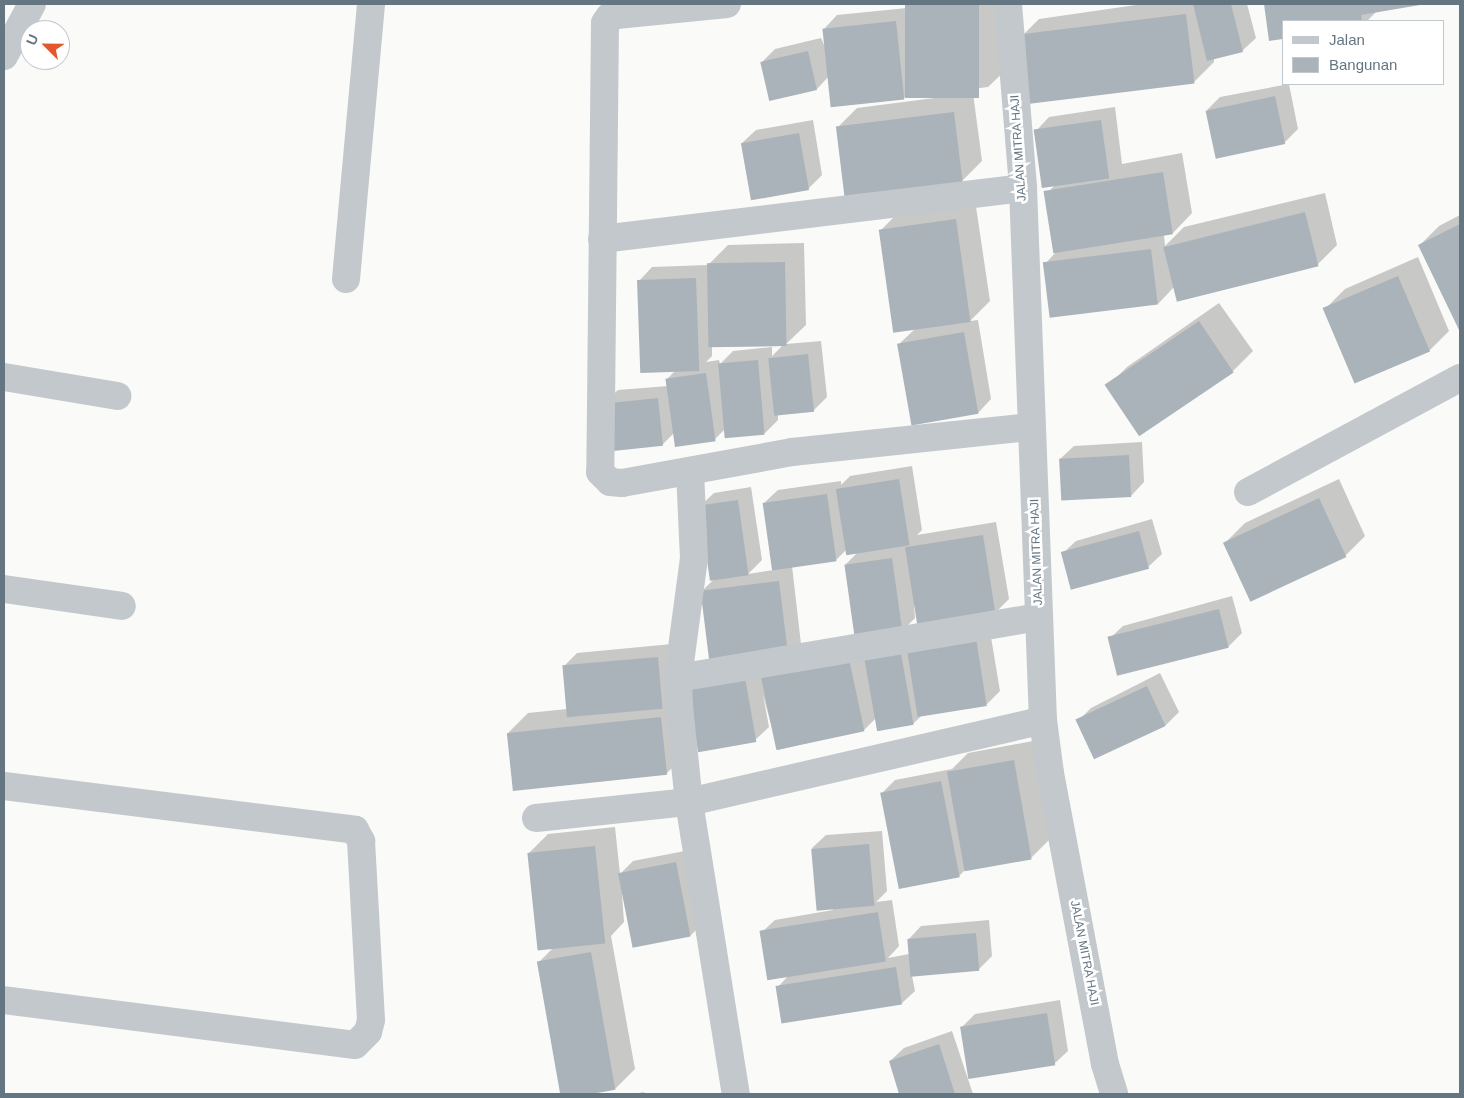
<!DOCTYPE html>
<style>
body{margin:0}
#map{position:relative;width:1464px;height:1098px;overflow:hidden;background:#fafaf8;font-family:Arial,sans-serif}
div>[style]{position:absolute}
.shadow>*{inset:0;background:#0003}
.building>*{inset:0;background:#aab3b9;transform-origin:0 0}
.minor>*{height:28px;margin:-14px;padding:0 14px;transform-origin:14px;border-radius:14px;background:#c3c8cc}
span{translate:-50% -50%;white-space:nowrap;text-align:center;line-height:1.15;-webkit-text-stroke:5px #fff;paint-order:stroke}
.street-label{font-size:12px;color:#657683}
.frame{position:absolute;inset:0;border:5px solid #657683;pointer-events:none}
.legend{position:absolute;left:1282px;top:20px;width:162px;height:65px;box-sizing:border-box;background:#fff;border:1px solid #c1c8cd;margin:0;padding:6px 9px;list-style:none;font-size:15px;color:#657683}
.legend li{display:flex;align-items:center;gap:10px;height:25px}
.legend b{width:25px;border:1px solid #c1c8cd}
.north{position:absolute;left:20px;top:20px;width:50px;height:50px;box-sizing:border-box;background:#fff;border:1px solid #c1c8cd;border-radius:50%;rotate:293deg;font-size:14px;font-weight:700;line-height:20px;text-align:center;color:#657683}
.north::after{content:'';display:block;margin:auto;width:18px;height:22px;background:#e4572e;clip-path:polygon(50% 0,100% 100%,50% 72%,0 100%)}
</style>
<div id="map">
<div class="shadow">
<i style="clip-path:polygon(907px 4px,1001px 4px,1008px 68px,988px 87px,917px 96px,916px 86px,903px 99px,828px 77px,817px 89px,761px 63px,775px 49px,821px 38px,825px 47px,824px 29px,837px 15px,907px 8px)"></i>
<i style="clip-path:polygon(1143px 4px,1247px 4px,1256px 38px,1242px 51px,1214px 58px,1214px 62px,1194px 82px,1019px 39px,1039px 19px)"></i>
<i style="clip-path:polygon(1265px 4px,1419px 4px,1378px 10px,1367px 21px,1283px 21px,1270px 40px)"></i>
<i style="clip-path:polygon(1289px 84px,1298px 129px,1284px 143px,1207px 110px,1220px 97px)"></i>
<i style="clip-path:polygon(973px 93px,982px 161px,962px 181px,837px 128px,857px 108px)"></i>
<i style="clip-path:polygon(1115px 107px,1122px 164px,1182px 153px,1192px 213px,1173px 233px,1164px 235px,1165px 246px,1184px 227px,1325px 193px,1337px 245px,1317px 265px,1173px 288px,1158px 304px,1045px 264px,1055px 253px,1045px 195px,1056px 184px,1036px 131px,1049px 117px)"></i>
<i style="clip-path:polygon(813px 120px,822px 175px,808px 189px,742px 143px,756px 130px)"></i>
<i style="clip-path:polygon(975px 200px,990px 301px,970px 321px,978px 320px,991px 399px,978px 413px,898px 345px,915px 329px,880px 231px,900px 211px)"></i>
<i style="clip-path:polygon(1460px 215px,1460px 329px,1419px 246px,1439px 226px)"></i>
<i style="clip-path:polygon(evenodd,804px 243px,806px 325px,786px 344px,821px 341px,827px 397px,813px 411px,778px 414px,778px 420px,765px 433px,725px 429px,714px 440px,674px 433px,662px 445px,604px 403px,618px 390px,668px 386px,667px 379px,676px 370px,639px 281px,652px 267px,708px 265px,728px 245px,804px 243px,783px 345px,772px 356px,772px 347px,733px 351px,720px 364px,719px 360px,706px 362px,712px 356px,712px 346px,783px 345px)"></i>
<i style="clip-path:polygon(1418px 257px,1449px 331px,1429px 351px,1325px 309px,1345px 289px)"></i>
<i style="clip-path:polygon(1219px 303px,1253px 351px,1233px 371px,1107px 387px,1127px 367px)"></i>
<i style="clip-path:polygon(1142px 442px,1144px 482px,1131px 496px,1060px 459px,1074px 446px)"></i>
<i style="clip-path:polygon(evenodd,912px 466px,922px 530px,917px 535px,996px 522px,1009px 599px,995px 613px,914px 605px,915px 618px,902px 631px,988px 619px,1000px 691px,986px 705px,922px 715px,913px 724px,876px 718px,864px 730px,778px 750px,763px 695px,769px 727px,755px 740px,712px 667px,702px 591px,714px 579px,700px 506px,714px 493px,751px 487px,762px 560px,748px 574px,774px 570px,764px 503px,778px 490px,841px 481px,841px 485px,850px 476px,912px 466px,846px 550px,858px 552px,845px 565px,855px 637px,801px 644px,792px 566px,836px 560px,846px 550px)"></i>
<i style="clip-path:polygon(1339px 479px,1365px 536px,1345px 556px,1225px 543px,1245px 523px)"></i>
<i style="clip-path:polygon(1152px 519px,1162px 554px,1148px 567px,1062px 554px,1076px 541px)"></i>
<i style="clip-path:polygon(1232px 596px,1242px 633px,1228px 647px,1109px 639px,1123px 626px)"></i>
<i style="clip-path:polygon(672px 644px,686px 754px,666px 774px,508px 733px,528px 713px,567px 709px,563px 667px,577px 653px)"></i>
<i style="clip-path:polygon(1160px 673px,1179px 712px,1166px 725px,1077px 722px,1091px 708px)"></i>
<i style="clip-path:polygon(1033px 741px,1051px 838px,1031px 858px,965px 870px,959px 876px,881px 794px,895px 780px,952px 769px,968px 753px)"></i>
<i style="clip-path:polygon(615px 827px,620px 874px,633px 861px,690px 850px,704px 922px,690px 936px,622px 894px,624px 922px,611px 936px,635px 1069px,615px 1089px,563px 1094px,539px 962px,553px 948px,528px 854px,548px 834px)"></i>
<i style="clip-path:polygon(882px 831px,887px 891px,876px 902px,892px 900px,899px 946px,888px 958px,909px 954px,908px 940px,921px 926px,989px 920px,992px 956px,978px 970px,912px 976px,915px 991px,901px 1004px,777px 988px,788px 976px,761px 933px,775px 920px,833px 910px,812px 848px,826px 835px)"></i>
<i style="clip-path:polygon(1060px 1000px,1068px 1051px,1054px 1064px,962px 1027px,975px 1014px)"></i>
<i style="clip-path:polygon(952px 1031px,973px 1094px,901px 1094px,890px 1061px,904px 1048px)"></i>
<i style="clip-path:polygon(644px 1092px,645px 1094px,633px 1094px)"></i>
</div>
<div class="building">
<i style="left:905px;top:4px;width:74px;height:94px"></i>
<i style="clip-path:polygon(1193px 4px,1231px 4px,1243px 52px,1207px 61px)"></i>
<i style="clip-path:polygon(1264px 4px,1420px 4px,1420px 5px,1361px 15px,1362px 21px,1283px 21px,1283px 39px,1269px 41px)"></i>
<i style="left:1186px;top:14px;width:70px;height:170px;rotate:83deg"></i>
<i style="left:896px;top:21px;width:79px;height:74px;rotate:84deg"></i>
<i style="left:808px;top:51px;width:40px;height:49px;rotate:77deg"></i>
<i style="left:1275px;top:96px;width:49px;height:71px;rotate:78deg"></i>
<i style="left:954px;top:112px;width:71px;height:119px;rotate:83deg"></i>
<i style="left:1101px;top:120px;width:59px;height:68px;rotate:82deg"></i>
<i style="left:799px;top:133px;width:58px;height:59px;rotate:80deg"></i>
<i style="left:1163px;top:172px;width:63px;height:121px;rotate:81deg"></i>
<i style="left:1305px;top:212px;width:56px;height:146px;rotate:76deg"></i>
<i style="left:956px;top:219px;width:104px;height:78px;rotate:82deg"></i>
<i style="clip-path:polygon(1460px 224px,1460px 332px,1418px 245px)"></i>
<i style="left:1151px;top:249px;width:56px;height:109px;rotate:83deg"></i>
<i style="left:785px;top:262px;width:84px;height:78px;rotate:89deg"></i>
<i style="left:1398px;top:276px;width:82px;height:82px;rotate:67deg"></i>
<i style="left:696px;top:278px;width:93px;height:59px;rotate:88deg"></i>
<i style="left:1199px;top:321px;width:62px;height:114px;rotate:56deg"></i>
<i style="left:964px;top:332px;width:83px;height:68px;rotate:80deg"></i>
<i style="left:808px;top:354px;width:58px;height:40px;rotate:84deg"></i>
<i style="left:758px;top:360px;width:75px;height:40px;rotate:85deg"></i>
<i style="left:706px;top:373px;width:69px;height:41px;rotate:82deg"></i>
<i style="left:658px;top:398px;width:48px;height:55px;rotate:84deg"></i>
<i style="left:1129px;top:455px;width:42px;height:70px;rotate:87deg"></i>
<i style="left:899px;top:479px;width:67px;height:64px;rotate:81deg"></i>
<i style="left:827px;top:494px;width:68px;height:65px;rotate:82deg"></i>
<i style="left:1319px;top:498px;width:65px;height:106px;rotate:65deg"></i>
<i style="left:738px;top:500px;width:76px;height:39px;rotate:82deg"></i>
<i style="left:1139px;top:531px;width:39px;height:81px;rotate:75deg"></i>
<i style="left:983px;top:535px;width:80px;height:79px;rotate:81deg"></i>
<i style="left:892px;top:558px;width:76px;height:48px;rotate:82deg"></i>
<i style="left:779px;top:581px;width:79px;height:79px;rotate:83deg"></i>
<i style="left:1219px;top:609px;width:40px;height:115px;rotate:76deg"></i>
<i style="left:975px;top:632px;width:75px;height:70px;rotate:81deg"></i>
<i style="left:899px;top:642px;width:84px;height:37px;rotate:80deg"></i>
<i style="left:848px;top:654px;width:79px;height:90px;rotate:78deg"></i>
<i style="left:658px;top:657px;width:52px;height:96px;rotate:85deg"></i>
<i style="left:744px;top:672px;width:71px;height:59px;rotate:80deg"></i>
<i style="left:1147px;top:686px;width:44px;height:79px;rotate:65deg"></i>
<i style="left:661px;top:717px;width:58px;height:155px;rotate:84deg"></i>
<i style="left:1014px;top:760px;width:101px;height:68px;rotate:80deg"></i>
<i style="left:941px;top:781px;width:98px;height:62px;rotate:79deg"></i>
<i style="left:869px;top:844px;width:62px;height:58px;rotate:85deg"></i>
<i style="left:595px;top:846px;width:98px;height:68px;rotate:84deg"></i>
<i style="left:676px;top:862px;width:76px;height:59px;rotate:79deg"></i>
<i style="left:878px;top:912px;width:50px;height:120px;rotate:81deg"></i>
<i style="left:976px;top:933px;width:38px;height:69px;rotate:85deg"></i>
<i style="left:591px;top:952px;width:140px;height:55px;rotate:80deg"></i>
<i style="left:896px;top:967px;width:38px;height:122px;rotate:81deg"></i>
<i style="left:1047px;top:1013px;width:53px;height:88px;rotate:81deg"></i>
<i style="clip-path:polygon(939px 1044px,955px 1094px,899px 1094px,889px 1061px)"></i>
</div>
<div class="minor">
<i style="left:727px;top:4px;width:111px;rotate:174.3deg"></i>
<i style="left:617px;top:15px;width:8px;rotate:166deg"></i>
<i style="left:609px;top:17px;width:7px;rotate:124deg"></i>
<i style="left:605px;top:23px;width:449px;rotate:90.6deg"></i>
<i style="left:600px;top:472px;width:14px;rotate:45deg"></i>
<i style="left:610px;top:482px;width:12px;rotate:5deg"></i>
<i style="left:622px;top:483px;width:173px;rotate:-10.3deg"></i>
<i style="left:792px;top:452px;width:240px;rotate:-6deg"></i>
<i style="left:1008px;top:4px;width:185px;rotate:85.3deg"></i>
<i style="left:1023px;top:188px;width:532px;rotate:87.85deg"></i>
<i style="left:1043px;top:720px;width:53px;rotate:82.5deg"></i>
<i style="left:1050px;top:773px;width:296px;rotate:79.3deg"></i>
<i style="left:1105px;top:1064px;width:31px;rotate:73deg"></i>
<i style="left:4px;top:56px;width:59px;rotate:-61.7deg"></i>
<i style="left:602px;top:239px;width:424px;rotate:-6.9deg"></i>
<i style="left:346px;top:279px;width:276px;rotate:-84.8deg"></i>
<i style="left:4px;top:377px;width:115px;rotate:9.5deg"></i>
<i style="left:690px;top:471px;width:87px;rotate:87.4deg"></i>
<i style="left:694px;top:558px;width:121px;rotate:97.6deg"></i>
<i style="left:678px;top:678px;width:28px;rotate:88deg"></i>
<i style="left:679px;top:706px;width:97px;rotate:84.1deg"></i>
<i style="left:689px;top:802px;width:296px;rotate:80.9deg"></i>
<i style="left:1248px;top:492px;width:241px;rotate:-28.3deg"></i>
<i style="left:4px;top:589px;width:119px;rotate:8.2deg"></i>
<i style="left:678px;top:678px;width:366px;rotate:-9.6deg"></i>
<i style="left:4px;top:786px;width:354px;rotate:7.1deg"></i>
<i style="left:355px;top:830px;width:13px;rotate:61deg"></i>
<i style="left:361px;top:841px;width:179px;rotate:86.8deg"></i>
<i style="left:371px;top:1020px;width:12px;rotate:104deg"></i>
<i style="left:368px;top:1032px;width:18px;rotate:135deg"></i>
<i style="left:355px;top:1045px;width:354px;rotate:-172.7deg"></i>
<i style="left:536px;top:818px;width:154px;rotate:-6deg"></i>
<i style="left:689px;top:802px;width:363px;rotate:-13deg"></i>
</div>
<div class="street-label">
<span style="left:1019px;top:148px;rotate:-94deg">JALAN MITRA HAJI</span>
<span style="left:1037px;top:552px;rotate:-92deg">JALAN MITRA HAJI</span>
<span style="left:1084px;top:953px;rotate:79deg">JALAN MITRA HAJI</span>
</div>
<div class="frame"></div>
<ul class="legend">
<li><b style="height:6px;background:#c3c8cc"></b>Jalan</li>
<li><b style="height:14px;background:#aab3b9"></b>Bangunan</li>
</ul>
<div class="north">U</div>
</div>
